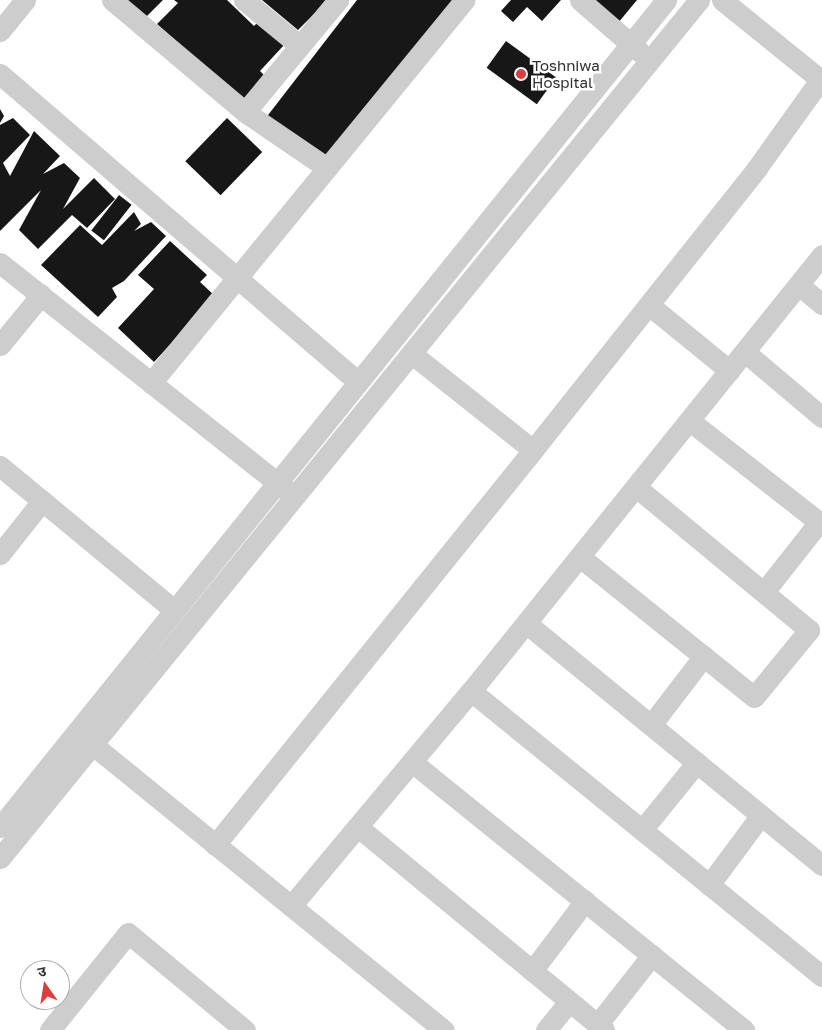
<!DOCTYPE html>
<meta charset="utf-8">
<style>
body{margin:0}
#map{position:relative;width:822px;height:1030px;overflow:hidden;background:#fff;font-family:"Golos Text","Noto Sans Devanagari",sans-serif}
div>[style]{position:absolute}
.building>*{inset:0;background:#171717;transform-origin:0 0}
.minor>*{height:21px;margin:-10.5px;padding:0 10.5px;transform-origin:10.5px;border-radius:10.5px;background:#cdcdcd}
.dots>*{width:14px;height:14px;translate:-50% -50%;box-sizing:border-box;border:2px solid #fff;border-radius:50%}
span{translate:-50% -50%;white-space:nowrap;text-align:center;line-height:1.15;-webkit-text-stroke:5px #fff;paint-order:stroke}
.poi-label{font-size:15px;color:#303030}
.left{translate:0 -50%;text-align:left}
.north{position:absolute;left:20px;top:960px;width:50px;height:50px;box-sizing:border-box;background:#fff;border:1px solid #acacac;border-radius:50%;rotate:347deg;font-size:14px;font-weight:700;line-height:20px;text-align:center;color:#303030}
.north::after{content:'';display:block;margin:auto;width:18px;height:22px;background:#dc3e3e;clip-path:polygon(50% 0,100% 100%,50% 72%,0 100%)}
</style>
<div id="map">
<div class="building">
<i style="clip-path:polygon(120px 0,163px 0,143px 20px)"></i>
<i style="clip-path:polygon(174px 0,227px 0,254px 26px,259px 21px,284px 45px,260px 71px,269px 80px,246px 103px,157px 24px,178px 3px)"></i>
<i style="clip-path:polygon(262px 0,328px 0,298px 30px)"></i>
<i style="clip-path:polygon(357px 0,454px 0,326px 167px,265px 119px)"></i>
<i style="clip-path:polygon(511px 0,561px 0,542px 21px,527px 7px,513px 22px,501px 11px)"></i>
<i style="clip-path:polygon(590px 0,637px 0,618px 23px)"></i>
<i style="left:506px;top:41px;width:62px;height:33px;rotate:36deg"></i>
<i style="clip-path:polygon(0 109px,4px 116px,0 123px)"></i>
<i style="clip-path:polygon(13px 118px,30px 135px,3px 163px,10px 176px,34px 131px,60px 156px,43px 174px,64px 163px,80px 178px,63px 209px,94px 178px,115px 199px,87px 228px,72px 215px,38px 249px,19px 230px,41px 190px,0 231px,0 125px)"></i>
<i style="left:227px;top:118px;width:49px;height:60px;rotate:44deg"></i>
<i style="left:119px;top:195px;width:16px;height:45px;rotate:38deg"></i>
<i style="clip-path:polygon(134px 212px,141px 224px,134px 231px,151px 222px,166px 236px,124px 281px,112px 288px,117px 297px,98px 317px,41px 265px,80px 225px,102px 245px)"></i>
<i style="clip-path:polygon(170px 241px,207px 275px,200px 282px,215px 296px,154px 362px,118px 328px,154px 289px,138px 275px)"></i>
</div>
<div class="minor">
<i style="left:112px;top:0;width:174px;rotate:40.1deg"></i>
<i style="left:245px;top:112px;width:99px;rotate:34.3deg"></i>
<i style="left:244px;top:0;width:72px;rotate:39.4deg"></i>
<i style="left:580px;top:0;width:79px;rotate:40.9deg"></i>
<i style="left:722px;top:0;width:129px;rotate:39deg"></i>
<i style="left:0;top:31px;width:40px;rotate:-51deg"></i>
<i style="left:0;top:74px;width:472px;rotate:40.7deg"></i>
<i style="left:245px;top:112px;width:146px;rotate:-50.3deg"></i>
<i style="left:0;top:263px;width:365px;rotate:38.4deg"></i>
<i style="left:799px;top:285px;width:30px;rotate:40deg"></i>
<i style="left:649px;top:305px;width:104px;rotate:39.2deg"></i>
<i style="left:0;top:345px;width:65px;rotate:-50.6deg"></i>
<i style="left:745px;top:352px;width:101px;rotate:40.2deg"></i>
<i style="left:151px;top:383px;width:495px;rotate:-50.7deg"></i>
<i style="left:690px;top:421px;width:164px;rotate:38.1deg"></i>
<i style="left:819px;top:522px;width:89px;rotate:128.2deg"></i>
<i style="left:533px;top:450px;width:360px;rotate:-51.5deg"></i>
<i style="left:757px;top:168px;width:108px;rotate:-54.4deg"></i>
<i style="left:0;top:466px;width:226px;rotate:39.6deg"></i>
<i style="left:0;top:554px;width:68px;rotate:-51.6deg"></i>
<i style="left:580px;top:557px;width:223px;rotate:38.8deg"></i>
<i style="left:754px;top:697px;width:87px;rotate:-50.6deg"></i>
<i style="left:809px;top:630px;width:224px;rotate:-140.4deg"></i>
<i style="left:526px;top:623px;width:382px;rotate:39.3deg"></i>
<i style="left:471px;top:691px;width:452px;rotate:39.1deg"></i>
<i style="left:651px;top:725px;width:87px;rotate:-52.5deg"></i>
<i style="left:93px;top:745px;width:452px;rotate:39.1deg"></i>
<i style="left:412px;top:762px;width:427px;rotate:38.9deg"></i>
<i style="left:0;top:827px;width:1062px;rotate:-51.15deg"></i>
<i style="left:358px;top:827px;width:319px;rotate:39.5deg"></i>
<i style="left:642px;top:830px;width:87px;rotate:-51deg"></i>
<i style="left:215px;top:845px;width:507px;rotate:-51.16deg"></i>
<i style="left:533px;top:450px;width:154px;rotate:-141.6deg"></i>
<i style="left:0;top:858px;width:1107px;rotate:-50.83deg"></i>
<i style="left:709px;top:885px;width:87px;rotate:-53.4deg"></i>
<i style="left:291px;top:906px;width:280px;rotate:-50.1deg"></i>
<i style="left:471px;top:691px;width:560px;rotate:-51.16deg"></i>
<i style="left:532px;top:971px;width:88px;rotate:-52.9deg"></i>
<i style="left:597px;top:1025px;width:89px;rotate:-51.8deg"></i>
<i style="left:50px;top:1030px;width:124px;rotate:-51.2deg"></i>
<i style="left:128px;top:933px;width:152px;rotate:39.7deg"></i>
<i style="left:546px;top:1030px;width:36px;rotate:-51deg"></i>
</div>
<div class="dots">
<i style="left:521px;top:74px;background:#dc3e3e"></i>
</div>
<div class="poi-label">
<span class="left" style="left:532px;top:74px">Toshniwa<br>Hospital</span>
</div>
<div class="north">उ</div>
</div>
